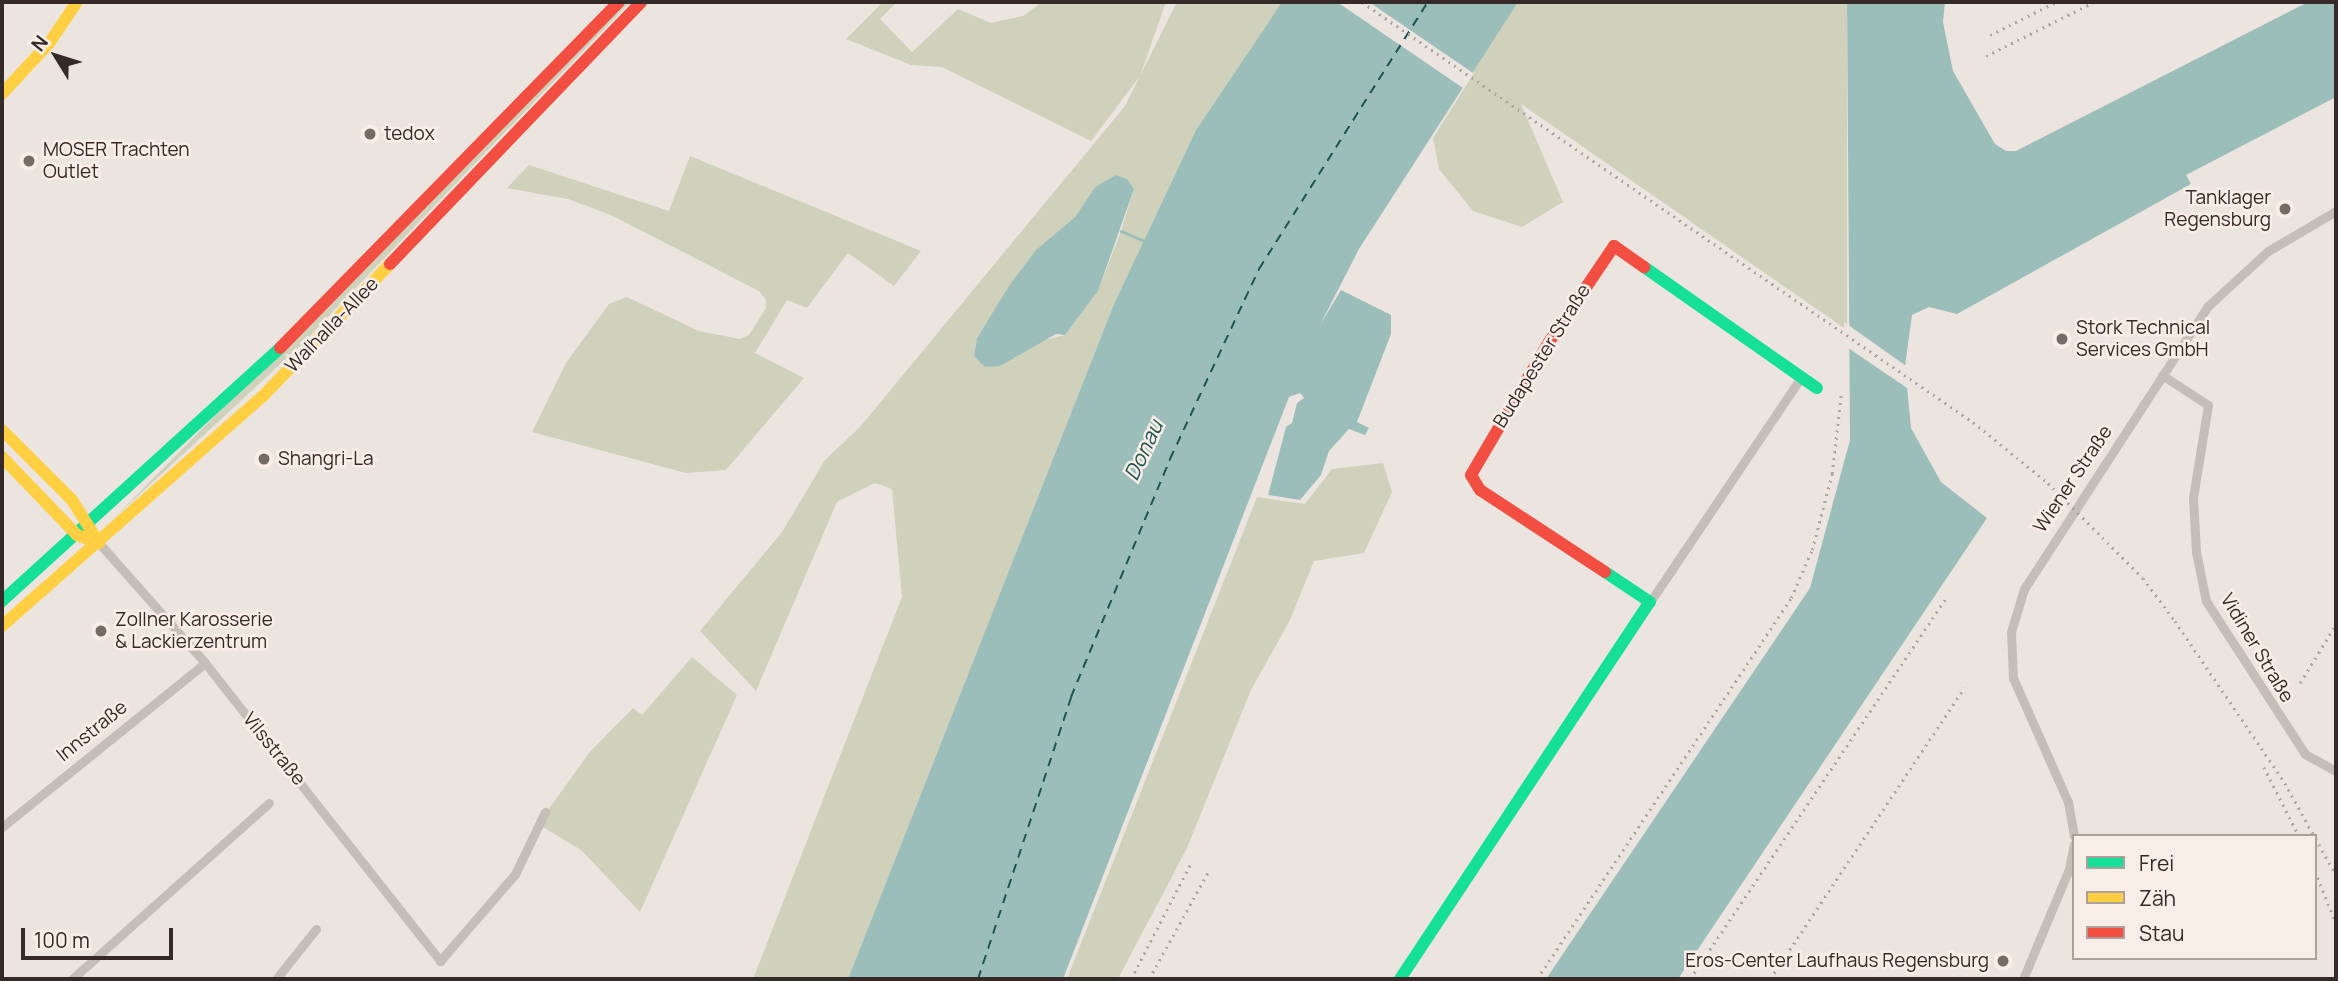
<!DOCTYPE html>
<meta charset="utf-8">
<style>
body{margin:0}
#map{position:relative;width:2338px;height:981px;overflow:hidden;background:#ece5df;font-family:Manrope,sans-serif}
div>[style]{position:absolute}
.green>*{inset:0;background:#cfd1ba}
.water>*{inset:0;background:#9cbeba}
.pier>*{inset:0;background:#ece5df}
.stream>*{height:2.5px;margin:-1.25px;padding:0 1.25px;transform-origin:1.25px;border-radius:1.25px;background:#9cbeba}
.ferry>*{height:2px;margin-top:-1px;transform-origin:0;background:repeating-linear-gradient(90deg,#1d5653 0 9px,transparent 0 16px)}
.street>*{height:9px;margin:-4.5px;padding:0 4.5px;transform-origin:4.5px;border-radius:4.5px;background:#c5bdb8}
.fast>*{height:12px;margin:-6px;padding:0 6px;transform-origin:6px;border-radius:6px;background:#16e098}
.slow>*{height:12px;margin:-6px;padding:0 6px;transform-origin:6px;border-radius:6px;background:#ffcf43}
.jam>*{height:12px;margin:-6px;padding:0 6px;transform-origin:6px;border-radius:6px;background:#f24e42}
.rail>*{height:2.5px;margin-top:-1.25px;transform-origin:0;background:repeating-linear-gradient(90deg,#aca6a3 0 2px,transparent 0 7px)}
.dots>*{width:19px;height:19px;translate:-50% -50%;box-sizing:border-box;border:4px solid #f9eee7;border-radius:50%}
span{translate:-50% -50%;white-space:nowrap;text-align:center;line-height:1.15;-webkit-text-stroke:5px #f9eee7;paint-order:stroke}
.poi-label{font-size:19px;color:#352a27}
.left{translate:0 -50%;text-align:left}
.right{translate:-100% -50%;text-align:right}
.street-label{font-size:19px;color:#352a27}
.water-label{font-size:21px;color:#1d5653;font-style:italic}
.frame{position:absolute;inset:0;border:4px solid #352a27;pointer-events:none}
.legend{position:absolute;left:2072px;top:834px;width:245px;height:126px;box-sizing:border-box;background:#f9eee7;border:2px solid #aba09a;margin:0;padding:9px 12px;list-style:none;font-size:21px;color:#352a27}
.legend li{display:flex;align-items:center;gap:14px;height:35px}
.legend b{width:35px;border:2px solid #aba09a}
.north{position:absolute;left:21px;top:21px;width:70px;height:70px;-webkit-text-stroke:5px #f9eee7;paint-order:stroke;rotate:308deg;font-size:19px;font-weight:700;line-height:28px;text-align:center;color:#352a27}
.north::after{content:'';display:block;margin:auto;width:24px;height:32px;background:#352a27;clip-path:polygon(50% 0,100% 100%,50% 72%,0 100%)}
.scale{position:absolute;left:21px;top:928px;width:152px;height:32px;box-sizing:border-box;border:4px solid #352a27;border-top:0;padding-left:9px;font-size:21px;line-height:24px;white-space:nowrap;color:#352a27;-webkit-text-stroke:5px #f9eee7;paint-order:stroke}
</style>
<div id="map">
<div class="green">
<i style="clip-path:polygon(624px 2px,630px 2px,301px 345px,114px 518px)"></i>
<i style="clip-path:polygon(883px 2px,897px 2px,880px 19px,912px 52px,958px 9px,991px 23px,1023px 16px,1042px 2px,1166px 2px,1140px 76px,1091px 141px,942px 67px,911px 65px,846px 39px)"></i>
<i style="clip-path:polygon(evenodd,1177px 2px,1282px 2px,1196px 130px,1114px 304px,848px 979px,753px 979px,902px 597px,892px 489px,875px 483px,837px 502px,756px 691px,700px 631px,782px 532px,825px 460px,860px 427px,1125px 106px,1177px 2px,1116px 175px,1134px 189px,1121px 231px,1098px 291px,1065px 335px,974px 356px,977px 337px,1036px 250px,1075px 217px,1095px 187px,1116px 175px)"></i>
<i style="clip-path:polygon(1518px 2px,1847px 2px,1847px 330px,1521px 104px,1563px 202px,1522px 227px,1473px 211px,1439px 169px,1433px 138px,1474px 73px,1470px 70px)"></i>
<i style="clip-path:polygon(690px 156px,921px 251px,894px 286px,848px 253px,807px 308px,787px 300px,755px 353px,804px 378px,726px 470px,686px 473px,532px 432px,566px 363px,609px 304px,627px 297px,699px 331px,740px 339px,749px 335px,766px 308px,766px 300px,759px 291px,611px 215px,568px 199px,507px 188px,529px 165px,669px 211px)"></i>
<i style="clip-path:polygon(1383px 463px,1392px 492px,1364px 553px,1314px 561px,1290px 620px,1251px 690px,1187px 848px,1118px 979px,1067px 979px,1257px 497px,1305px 504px,1332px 469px)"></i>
<i style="clip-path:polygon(692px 657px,737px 695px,640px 912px,581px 850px,538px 824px,589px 753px,633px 708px,642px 715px)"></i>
</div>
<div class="water">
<i style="clip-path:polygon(1282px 2px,1518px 2px,1359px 249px,1320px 325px,1341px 290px,1391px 315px,1391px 334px,1357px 422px,1369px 428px,1365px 435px,1349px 429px,1329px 451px,1321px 475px,1300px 500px,1268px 495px,1286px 427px,1292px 423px,1297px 403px,1304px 398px,1300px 393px,1289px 397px,1063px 979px,848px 979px,1114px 304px,1196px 130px)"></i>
<i style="clip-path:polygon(1847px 2px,1945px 2px,1943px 22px,1953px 71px,1995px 144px,2006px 151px,2016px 151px,2308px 2px,2336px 2px,2336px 97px,2186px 175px,2191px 184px,1957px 314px,1929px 307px,1912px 315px,1905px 366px,1911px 428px,1941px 482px,1987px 518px,1678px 979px,1546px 979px,1810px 588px,1850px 440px)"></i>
<i style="clip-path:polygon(1116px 175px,1127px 179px,1134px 189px,1098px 291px,1065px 335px,1056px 334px,1000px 366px,985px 367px,974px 356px,977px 338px,1011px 283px,1036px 250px,1075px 217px,1095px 187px)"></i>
</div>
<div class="pier">
<i style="clip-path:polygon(1337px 2px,1369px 2px,1473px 73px,1463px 88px)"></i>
<i style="clip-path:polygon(1844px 322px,1909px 368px,1910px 390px,1844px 345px)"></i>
</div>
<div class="stream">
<i style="left:1121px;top:231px;width:25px;rotate:23deg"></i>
</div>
<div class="ferry">
<i style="left:978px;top:979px;width:297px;rotate:-71.7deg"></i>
<i style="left:1071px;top:697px;width:258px;rotate:-67.4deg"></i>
<i style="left:1170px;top:459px;width:210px;rotate:-64.9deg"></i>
<i style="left:1259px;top:269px;width:316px;rotate:-57.7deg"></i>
</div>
<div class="street">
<i style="left:2162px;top:375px;width:55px;rotate:33.1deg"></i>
<i style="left:2208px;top:405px;width:94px;rotate:99.2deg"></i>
<i style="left:2193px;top:498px;width:54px;rotate:86.8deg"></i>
<i style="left:2196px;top:552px;width:50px;rotate:78.5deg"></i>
<i style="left:2206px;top:601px;width:182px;rotate:57.1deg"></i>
<i style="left:2305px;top:754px;width:35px;rotate:29deg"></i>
<i style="left:99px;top:543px;width:160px;rotate:48.5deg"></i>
<i style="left:205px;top:663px;width:380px;rotate:51.7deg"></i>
<i style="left:440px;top:961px;width:115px;rotate:-49.2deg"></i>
<i style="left:515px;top:874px;width:69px;rotate:-64.2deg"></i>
<i style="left:1650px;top:602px;width:271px;rotate:-56.1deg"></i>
<i style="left:2px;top:827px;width:261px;rotate:-38.9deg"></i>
<i style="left:2074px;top:836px;width:35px;rotate:-100deg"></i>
<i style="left:2068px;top:802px;width:136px;rotate:-113.9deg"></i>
<i style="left:2013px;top:678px;width:46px;rotate:-92.5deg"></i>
<i style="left:2011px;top:632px;width:45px;rotate:-73.2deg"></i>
<i style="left:2024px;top:589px;width:338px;rotate:-57deg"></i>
<i style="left:2208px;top:306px;width:81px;rotate:-42.5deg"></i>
<i style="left:2268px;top:251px;width:79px;rotate:-30.5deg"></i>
<i style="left:72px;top:979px;width:264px;rotate:-41.8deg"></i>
<i style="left:276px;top:979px;width:64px;rotate:-51.3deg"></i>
<i style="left:2023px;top:979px;width:119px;rotate:-67.3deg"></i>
<i style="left:2069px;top:869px;width:25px;rotate:-79deg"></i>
</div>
<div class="fast">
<i style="left:1644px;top:267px;width:211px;rotate:35deg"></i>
<i style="left:2px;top:601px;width:376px;rotate:-42.3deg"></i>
<i style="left:1400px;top:979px;width:452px;rotate:-56.5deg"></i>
<i style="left:1650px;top:602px;width:54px;rotate:-146.3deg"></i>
</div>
<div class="slow">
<i style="left:2px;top:94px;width:71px;rotate:-47.3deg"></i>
<i style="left:50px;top:42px;width:48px;rotate:-56deg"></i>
<i style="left:2px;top:430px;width:99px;rotate:45deg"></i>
<i style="left:72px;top:500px;width:51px;rotate:57.9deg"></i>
<i style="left:2px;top:457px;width:108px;rotate:46.1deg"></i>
<i style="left:77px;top:535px;width:23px;rotate:20deg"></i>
<i style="left:2px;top:626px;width:349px;rotate:-41.4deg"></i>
<i style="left:264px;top:395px;width:182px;rotate:-46.1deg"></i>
</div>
<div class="jam">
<i style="left:390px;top:264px;width:363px;rotate:-46.2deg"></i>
<i style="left:280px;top:348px;width:484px;rotate:-45.6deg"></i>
<i style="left:1605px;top:572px;width:149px;rotate:-146.7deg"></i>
<i style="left:1480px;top:490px;width:17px;rotate:-121deg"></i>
<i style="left:1471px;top:475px;width:154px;rotate:-59.6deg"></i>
<i style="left:1549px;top:342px;width:116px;rotate:-55.9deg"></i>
<i style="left:1614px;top:246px;width:37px;rotate:35deg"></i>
</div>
<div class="rail">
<i style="left:1362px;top:2px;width:741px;rotate:34.5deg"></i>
<i style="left:1973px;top:422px;width:97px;rotate:39.1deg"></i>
<i style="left:2048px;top:483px;width:134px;rotate:45deg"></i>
<i style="left:2143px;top:578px;width:54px;rotate:53.3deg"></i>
<i style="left:2175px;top:621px;width:196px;rotate:55.8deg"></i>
<i style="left:2285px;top:783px;width:105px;rotate:61deg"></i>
<i style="left:1990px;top:35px;width:74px;rotate:-26.6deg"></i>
<i style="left:1986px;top:56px;width:121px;rotate:-26.6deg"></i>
<i style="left:2300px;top:683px;width:69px;rotate:-58.6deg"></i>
<i style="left:2264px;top:767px;width:77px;rotate:63.1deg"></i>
<i style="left:2315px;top:871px;width:56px;rotate:68deg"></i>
<i style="left:1131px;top:979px;width:131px;rotate:-62.7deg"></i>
<i style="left:1149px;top:979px;width:122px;rotate:-61.1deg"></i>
<i style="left:1537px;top:979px;width:458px;rotate:-56.3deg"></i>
<i style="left:1791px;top:598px;width:52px;rotate:-66.4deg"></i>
<i style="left:1812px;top:550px;width:79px;rotate:-75.3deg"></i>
<i style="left:1832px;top:474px;width:80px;rotate:-83.5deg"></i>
<i style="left:1690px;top:979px;width:461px;rotate:-56.1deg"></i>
<i style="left:1770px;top:979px;width:350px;rotate:-56.3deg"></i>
</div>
<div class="dots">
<i style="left:370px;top:134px;background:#756b67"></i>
<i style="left:29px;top:161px;background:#756b67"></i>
<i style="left:2285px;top:209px;background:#756b67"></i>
<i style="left:2062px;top:339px;background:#756b67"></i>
<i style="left:264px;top:459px;background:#756b67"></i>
<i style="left:101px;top:631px;background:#756b67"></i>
<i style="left:2003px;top:961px;background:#756b67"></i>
</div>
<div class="poi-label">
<span class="left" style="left:384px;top:134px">tedox</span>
<span class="left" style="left:43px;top:161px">MOSER Trachten<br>Outlet</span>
<span class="right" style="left:2271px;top:209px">Tanklager<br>Regensburg</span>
<span class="left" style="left:2076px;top:339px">Stork Technical<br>Services GmbH</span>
<span class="left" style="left:278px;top:459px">Shangri-La</span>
<span class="left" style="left:115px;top:631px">Zollner Karosserie<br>&amp; Lackierzentrum</span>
<span class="right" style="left:1989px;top:961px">Eros-Center Laufhaus Regensburg</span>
</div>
<div class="street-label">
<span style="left:332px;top:325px;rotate:-46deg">Walhalla-Allee</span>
<span style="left:1542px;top:356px;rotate:-58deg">Budapester Straße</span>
<span style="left:2073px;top:479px;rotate:-56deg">Wiener Straße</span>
<span style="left:2257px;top:648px;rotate:59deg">Vidiner Straße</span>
<span style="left:92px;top:731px;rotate:-39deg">Innstraße</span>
<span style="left:274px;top:749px;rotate:51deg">Vilsstraße</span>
</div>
<div class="water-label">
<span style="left:1143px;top:450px;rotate:-65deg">Donau</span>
</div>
<div class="frame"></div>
<ul class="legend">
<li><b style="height:9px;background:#16e098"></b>Frei</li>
<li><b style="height:9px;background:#ffcf43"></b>Zäh</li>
<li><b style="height:9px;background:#f24e42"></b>Stau</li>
</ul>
<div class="north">N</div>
<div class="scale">100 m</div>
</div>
